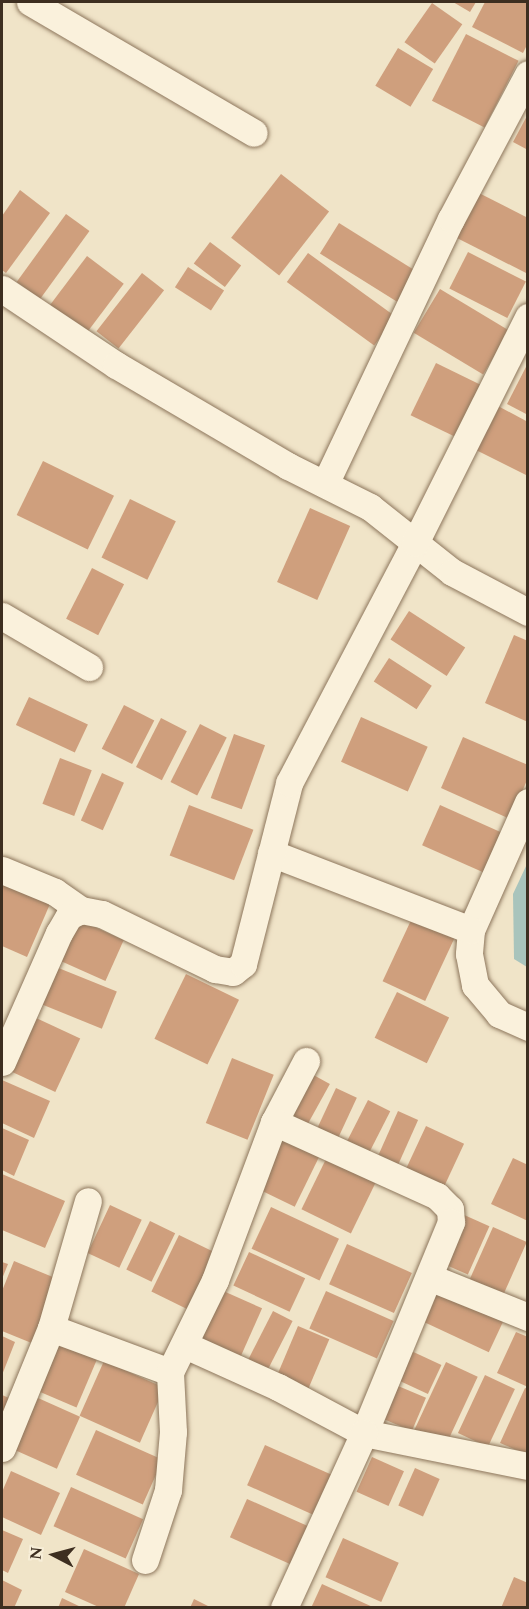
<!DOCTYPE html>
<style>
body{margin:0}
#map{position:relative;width:529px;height:1609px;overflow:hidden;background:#f0e4c8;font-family:Spectral,serif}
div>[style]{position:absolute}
.water>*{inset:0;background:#a9c4bc}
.building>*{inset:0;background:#cf9f7d;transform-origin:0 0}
.roads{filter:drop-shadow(0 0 2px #8d765c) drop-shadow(0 0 2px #8d765c)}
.minor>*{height:27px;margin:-13.5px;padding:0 13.5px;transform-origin:13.5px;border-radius:13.5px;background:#faf1dc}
span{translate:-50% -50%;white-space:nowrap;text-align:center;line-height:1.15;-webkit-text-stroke:6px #f7eed8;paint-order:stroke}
.frame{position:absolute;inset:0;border:3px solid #3d2e20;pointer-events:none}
.north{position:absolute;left:24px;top:1525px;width:60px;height:60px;-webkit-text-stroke:4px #f7eed8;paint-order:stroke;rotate:276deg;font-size:16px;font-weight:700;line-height:24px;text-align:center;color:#3d2e20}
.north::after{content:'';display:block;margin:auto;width:21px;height:27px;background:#3d2e20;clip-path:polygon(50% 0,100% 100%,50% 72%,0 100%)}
</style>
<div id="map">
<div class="water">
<i style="clip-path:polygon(527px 864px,527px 967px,514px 959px,513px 894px)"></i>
</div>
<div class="building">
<i style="clip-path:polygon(453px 2px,476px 2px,470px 12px)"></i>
<i style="clip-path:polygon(485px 2px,528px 2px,528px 43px,523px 53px,472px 27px)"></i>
<i style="left:432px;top:3px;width:37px;height:48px;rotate:35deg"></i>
<i style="left:466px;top:34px;width:59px;height:75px;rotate:27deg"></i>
<i style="left:398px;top:48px;width:41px;height:44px;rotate:31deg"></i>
<i style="clip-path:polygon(528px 114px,528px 150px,513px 142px)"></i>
<i style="left:281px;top:174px;width:61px;height:81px;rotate:38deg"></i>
<i style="clip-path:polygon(20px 190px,50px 213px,6px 273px,2px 270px,2px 216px)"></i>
<i style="clip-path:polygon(475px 191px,528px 218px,528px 274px,453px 236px)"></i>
<i style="left:66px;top:214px;width:29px;height:84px;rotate:36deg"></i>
<i style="left:339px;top:223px;width:91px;height:36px;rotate:32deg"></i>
<i style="left:210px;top:242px;width:39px;height:27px;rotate:37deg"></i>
<i style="left:468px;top:252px;width:65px;height:41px;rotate:27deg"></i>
<i style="left:308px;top:253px;width:108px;height:36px;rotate:36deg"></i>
<i style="left:87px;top:256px;width:46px;height:63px;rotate:37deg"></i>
<i style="left:188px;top:267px;width:43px;height:24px;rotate:33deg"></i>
<i style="left:142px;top:273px;width:28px;height:74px;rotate:38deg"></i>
<i style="left:440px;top:289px;width:81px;height:51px;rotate:31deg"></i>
<i style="left:436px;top:363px;width:49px;height:58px;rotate:26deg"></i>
<i style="clip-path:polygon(528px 363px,528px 415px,507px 404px)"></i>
<i style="clip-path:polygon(498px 406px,528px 422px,528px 476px,476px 450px)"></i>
<i style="left:43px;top:461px;width:79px;height:60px;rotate:26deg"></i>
<i style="left:130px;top:499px;width:51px;height:65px;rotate:26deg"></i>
<i style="left:310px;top:508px;width:44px;height:81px;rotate:24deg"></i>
<i style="left:92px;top:568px;width:36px;height:57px;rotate:27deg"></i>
<i style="left:409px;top:611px;width:67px;height:34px;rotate:33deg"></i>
<i style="clip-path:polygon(514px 635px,528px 641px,528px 722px,485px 703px)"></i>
<i style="left:389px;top:658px;width:51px;height:28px;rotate:33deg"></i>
<i style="left:29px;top:697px;width:65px;height:31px;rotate:25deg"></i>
<i style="left:124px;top:705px;width:34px;height:49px;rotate:27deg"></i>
<i style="left:361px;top:717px;width:73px;height:49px;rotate:24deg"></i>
<i style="left:161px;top:718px;width:29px;height:55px;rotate:27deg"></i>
<i style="left:200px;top:724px;width:30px;height:65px;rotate:27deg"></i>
<i style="left:234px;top:734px;width:33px;height:68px;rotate:20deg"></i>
<i style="clip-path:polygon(463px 737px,528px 765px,528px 778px,510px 819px,441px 788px)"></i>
<i style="left:60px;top:758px;width:34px;height:49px;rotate:21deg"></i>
<i style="left:102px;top:773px;width:24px;height:52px;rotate:24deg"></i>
<i style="left:189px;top:805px;width:69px;height:54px;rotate:21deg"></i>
<i style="left:440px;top:805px;width:68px;height:44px;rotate:24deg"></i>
<i style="clip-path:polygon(2px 883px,50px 904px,27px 957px,2px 946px)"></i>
<i style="left:413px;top:916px;width:47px;height:72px;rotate:25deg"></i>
<i style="left:79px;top:920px;width:49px;height:45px;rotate:24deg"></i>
<i style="left:51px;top:965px;width:71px;height:40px;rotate:22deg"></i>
<i style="left:186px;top:974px;width:59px;height:72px;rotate:26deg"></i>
<i style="left:397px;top:992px;width:58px;height:51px;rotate:26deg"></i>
<i style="left:34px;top:1017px;width:51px;height:59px;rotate:25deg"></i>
<i style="left:232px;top:1058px;width:45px;height:70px;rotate:22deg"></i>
<i style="left:308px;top:1072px;width:25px;height:51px;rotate:29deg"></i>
<i style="clip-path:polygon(2px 1080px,50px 1101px,34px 1138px,2px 1123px)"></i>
<i style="left:336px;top:1088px;width:23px;height:49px;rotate:25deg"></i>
<i style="left:368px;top:1100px;width:25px;height:55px;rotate:27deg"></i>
<i style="left:398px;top:1111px;width:22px;height:53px;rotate:24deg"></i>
<i style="left:426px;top:1126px;width:42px;height:51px;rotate:25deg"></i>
<i style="clip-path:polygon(2px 1128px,29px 1140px,14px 1176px,2px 1170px)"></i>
<i style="left:281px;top:1130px;width:46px;height:63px;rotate:26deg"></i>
<i style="clip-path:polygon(513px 1158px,528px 1165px,528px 1221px,491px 1204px)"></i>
<i style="left:326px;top:1159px;width:55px;height:56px;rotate:26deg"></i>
<i style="clip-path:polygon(2px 1174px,65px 1201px,45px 1248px,2px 1230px)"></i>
<i style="left:110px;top:1205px;width:35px;height:53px;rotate:25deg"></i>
<i style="left:271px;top:1207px;width:75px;height:46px;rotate:25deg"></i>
<i style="left:462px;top:1214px;width:30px;height:53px;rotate:24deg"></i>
<i style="left:150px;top:1221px;width:28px;height:54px;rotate:26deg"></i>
<i style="left:493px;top:1227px;width:37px;height:58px;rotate:24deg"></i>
<i style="left:179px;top:1235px;width:43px;height:63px;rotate:26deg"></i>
<i style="left:347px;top:1244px;width:71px;height:44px;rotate:24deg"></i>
<i style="left:249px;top:1252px;width:62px;height:37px;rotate:25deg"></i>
<i style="clip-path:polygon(14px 1261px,60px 1280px,34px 1344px,2px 1331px,2px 1291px)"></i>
<i style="clip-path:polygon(2px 1262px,8px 1264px,2px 1279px)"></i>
<i style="left:435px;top:1283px;width:78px;height:40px;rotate:25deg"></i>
<i style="left:221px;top:1290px;width:45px;height:56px;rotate:24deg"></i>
<i style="left:326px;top:1291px;width:74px;height:41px;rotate:24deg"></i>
<i style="left:273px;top:1311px;width:22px;height:55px;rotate:27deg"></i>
<i style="left:298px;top:1326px;width:34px;height:54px;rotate:23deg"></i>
<i style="clip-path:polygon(516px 1332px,528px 1337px,528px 1387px,497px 1373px)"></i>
<i style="clip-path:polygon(2px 1336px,15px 1342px,2px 1375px)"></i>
<i style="left:60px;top:1344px;width:40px;height:52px;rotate:23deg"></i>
<i style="left:407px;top:1349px;width:38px;height:32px;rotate:25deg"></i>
<i style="left:104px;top:1361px;width:66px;height:60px;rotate:24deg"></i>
<i style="left:446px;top:1362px;width:35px;height:76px;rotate:25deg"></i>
<i style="left:485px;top:1375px;width:33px;height:64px;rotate:25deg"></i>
<i style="left:391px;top:1383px;width:38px;height:36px;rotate:23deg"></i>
<i style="clip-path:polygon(525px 1388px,528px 1389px,528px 1455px,500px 1443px)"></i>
<i style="clip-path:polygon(2px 1395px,9px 1398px,2px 1415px)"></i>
<i style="left:38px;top:1398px;width:46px;height:57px;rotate:24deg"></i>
<i style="left:96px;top:1430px;width:73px;height:49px;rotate:24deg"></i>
<i style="left:265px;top:1445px;width:73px;height:44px;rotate:24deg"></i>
<i style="left:372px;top:1457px;width:35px;height:38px;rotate:24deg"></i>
<i style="left:415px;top:1468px;width:27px;height:41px;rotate:24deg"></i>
<i style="clip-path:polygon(11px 1471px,60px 1493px,41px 1535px,2px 1517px,2px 1492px)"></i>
<i style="left:71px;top:1487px;width:79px;height:43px;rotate:24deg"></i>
<i style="left:247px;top:1499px;width:70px;height:42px;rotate:24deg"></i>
<i style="clip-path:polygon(2px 1530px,23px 1539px,8px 1573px,2px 1570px)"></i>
<i style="left:343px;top:1538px;width:61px;height:43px;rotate:24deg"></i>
<i style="clip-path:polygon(84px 1549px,139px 1574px,124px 1608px,101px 1608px,65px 1592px)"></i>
<i style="clip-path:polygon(514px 1577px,528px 1583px,528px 1608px,501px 1608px)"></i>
<i style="clip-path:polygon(2px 1580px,22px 1590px,14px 1608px,2px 1608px)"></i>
<i style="clip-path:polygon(322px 1584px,375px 1608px,311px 1608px)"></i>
<i style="clip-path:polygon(62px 1598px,83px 1608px,58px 1608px)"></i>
<i style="clip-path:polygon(194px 1599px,212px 1608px,190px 1608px)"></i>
</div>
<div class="roads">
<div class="minor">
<i style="left:30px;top:2px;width:259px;rotate:30.3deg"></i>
<i style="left:2px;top:289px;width:137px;rotate:33.7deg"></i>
<i style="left:116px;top:365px;width:199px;rotate:30.4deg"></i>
<i style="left:288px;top:466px;width:92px;rotate:26.6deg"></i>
<i style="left:370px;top:507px;width:105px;rotate:38.4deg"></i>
<i style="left:452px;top:572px;width:86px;rotate:27.8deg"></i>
<i style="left:325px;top:484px;width:293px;rotate:-64.6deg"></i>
<i style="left:451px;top:219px;width:164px;rotate:-62deg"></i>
<i style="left:2px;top:616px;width:101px;rotate:30.4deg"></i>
<i style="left:528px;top:802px;width:140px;rotate:114deg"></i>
<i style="left:471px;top:930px;width:24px;rotate:95deg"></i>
<i style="left:469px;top:954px;width:32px;rotate:79deg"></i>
<i style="left:475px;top:985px;width:38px;rotate:50deg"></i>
<i style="left:499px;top:1014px;width:32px;rotate:24deg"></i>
<i style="left:271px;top:853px;width:214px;rotate:21.1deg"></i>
<i style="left:2px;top:870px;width:57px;rotate:22.5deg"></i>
<i style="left:55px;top:892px;width:32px;rotate:35deg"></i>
<i style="left:2px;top:1062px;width:141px;rotate:-66.2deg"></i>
<i style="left:59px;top:933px;width:20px;rotate:-60deg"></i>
<i style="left:69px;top:916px;width:13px;rotate:-27deg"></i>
<i style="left:81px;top:910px;width:21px;rotate:11deg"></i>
<i style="left:102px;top:914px;width:126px;rotate:26deg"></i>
<i style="left:215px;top:969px;width:18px;rotate:9deg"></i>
<i style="left:233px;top:972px;width:13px;rotate:-39deg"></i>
<i style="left:243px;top:964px;width:187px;rotate:-75.7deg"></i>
<i style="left:289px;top:783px;width:271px;rotate:-62.3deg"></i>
<i style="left:415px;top:543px;width:253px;rotate:-63.4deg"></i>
<i style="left:274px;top:1122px;width:69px;rotate:-62.3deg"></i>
<i style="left:429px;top:1277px;width:107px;rotate:22deg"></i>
<i style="left:51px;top:1328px;width:127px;rotate:20.3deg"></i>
<i style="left:185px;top:1345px;width:102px;rotate:24.3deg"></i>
<i style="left:278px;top:1387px;width:98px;rotate:28.1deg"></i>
<i style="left:364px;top:1433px;width:167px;rotate:11.4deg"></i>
<i style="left:2px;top:1448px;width:130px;rotate:-67.8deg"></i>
<i style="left:51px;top:1328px;width:132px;rotate:-73.8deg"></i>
<i style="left:145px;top:1560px;width:74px;rotate:-71.8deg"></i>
<i style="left:168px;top:1490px;width:58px;rotate:-85.1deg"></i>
<i style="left:173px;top:1432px;width:60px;rotate:-92.9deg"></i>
<i style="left:170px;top:1372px;width:102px;rotate:-63.9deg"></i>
<i style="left:215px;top:1280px;width:169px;rotate:-69.5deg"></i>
<i style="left:274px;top:1122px;width:179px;rotate:24.4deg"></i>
<i style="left:437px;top:1196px;width:18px;rotate:45deg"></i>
<i style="left:450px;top:1209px;width:13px;rotate:86deg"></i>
<i style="left:451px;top:1222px;width:228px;rotate:112.4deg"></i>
<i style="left:364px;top:1433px;width:192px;rotate:114.6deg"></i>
</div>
</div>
<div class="frame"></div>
<div class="north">N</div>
</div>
